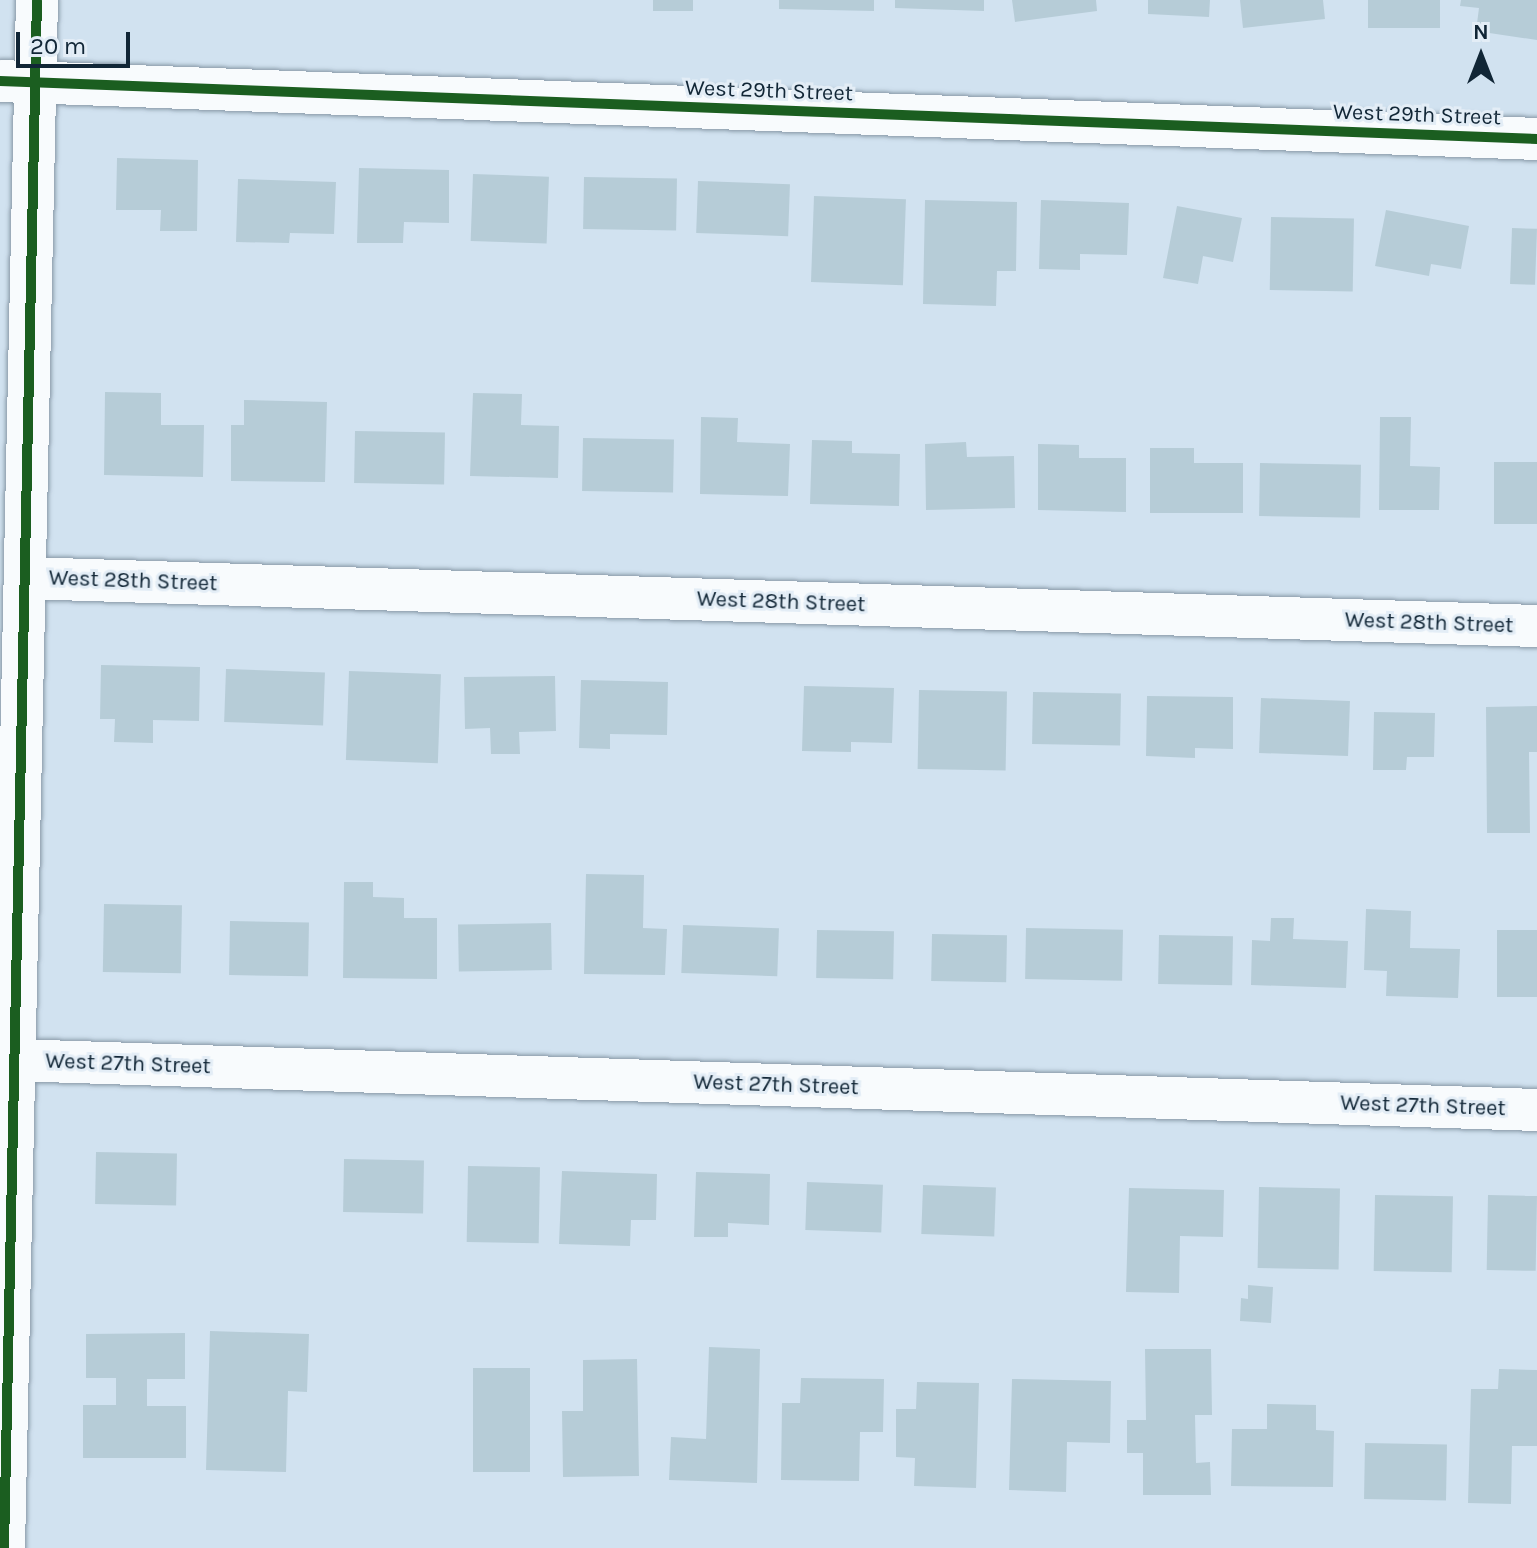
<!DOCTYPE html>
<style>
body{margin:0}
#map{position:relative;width:1537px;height:1548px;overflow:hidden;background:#d1e2f0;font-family:Karla,sans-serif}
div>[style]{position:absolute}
.building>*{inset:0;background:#b6ccd7;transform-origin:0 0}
.roads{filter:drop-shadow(0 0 2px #8798a6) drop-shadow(0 0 2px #8798a6)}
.minor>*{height:42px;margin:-21px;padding:0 21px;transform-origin:21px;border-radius:21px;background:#f8fbfd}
.cycleway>*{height:10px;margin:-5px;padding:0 5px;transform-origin:5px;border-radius:5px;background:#1b5e20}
span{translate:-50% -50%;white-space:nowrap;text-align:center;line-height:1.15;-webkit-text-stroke:6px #e3edf6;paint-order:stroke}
.street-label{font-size:22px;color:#112636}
.north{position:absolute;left:1441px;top:16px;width:80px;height:80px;-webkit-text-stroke:6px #e3edf6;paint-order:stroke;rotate:0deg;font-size:22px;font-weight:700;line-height:32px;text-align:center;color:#112636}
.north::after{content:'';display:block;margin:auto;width:28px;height:36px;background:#112636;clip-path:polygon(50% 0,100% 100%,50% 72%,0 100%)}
.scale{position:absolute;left:16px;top:32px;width:114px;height:36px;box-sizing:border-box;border:4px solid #112636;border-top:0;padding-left:10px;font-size:24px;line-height:28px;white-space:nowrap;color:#112636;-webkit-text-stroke:6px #e3edf6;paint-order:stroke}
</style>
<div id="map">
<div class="building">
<i style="left:653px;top:0;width:40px;height:11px"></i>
<i style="clip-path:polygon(779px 0,874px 0,874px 11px,779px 9px)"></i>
<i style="clip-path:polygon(895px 0,984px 0,984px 11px,895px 8px)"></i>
<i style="clip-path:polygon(1012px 0,1096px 0,1097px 11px,1015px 22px)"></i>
<i style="clip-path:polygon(1148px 0,1210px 0,1209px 17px,1148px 14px)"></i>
<i style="clip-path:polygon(1240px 0,1323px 0,1325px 19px,1243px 28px)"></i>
<i style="left:1368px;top:0;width:72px;height:28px"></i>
<i style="clip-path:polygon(1461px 0,1537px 0,1537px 40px,1476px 31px,1479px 8px,1460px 6px)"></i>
<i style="clip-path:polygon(117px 158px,198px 160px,197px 231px,160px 231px,161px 210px,116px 210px)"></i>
<i style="clip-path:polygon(359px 168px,449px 170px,449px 223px,404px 222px,403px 243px,357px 243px)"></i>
<i style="left:473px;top:174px;width:76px;height:67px;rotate:2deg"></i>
<i style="left:584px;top:177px;width:93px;height:52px;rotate:1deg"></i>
<i style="clip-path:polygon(238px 179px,336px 182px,334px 234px,290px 233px,289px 243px,236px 242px)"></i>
<i style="left:698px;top:181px;width:92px;height:52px;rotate:2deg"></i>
<i style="left:814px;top:196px;width:92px;height:86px;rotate:2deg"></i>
<i style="clip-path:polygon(925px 200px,1017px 202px,1016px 271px,997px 271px,996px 306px,923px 304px)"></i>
<i style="clip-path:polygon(1041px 200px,1129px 203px,1127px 255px,1080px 254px,1080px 270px,1039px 269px)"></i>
<i style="clip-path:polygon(1177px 206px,1242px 218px,1233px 262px,1203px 256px,1198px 284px,1163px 278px)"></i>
<i style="clip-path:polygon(1386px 210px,1469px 226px,1461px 269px,1431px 264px,1429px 276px,1375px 266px)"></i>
<i style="left:1271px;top:217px;width:83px;height:73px;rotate:1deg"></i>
<i style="left:1512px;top:228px;width:25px;height:56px;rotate:2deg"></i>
<i style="clip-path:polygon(105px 392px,161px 393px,161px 425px,204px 425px,203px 477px,104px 475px)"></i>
<i style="clip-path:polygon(473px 393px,522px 394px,521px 425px,559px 426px,558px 478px,470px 476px)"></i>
<i style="clip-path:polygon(244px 400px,327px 402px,325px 482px,231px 481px,231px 425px,244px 425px)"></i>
<i style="clip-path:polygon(701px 417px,738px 418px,737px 442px,790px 444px,788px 496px,700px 494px)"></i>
<i style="clip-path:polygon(1380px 417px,1411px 417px,1410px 466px,1440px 467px,1439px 510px,1379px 510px)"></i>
<i style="left:355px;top:431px;width:90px;height:52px;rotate:1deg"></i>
<i style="left:583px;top:438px;width:91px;height:53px;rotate:1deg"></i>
<i style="clip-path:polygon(812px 440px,852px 441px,852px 453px,900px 454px,899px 506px,810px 504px)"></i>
<i style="clip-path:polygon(966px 442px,967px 457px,1014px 456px,1015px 508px,926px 510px,925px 444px)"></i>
<i style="clip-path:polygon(1038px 444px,1079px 445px,1079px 458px,1126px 458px,1126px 512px,1038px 510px)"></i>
<i style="clip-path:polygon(1150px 448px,1194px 448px,1194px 463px,1243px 463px,1243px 513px,1150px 513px)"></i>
<i style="left:1494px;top:462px;width:43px;height:62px"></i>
<i style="left:1260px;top:463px;width:101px;height:53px;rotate:1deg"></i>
<i style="clip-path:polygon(101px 665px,200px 667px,199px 721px,153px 720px,153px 743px,114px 742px,115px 719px,100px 719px)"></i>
<i style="left:226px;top:669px;width:99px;height:53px;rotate:2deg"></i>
<i style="left:349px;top:671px;width:92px;height:89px;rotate:2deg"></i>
<i style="clip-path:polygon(555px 676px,556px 731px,519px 732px,520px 754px,491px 754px,490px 728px,465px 729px,464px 677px)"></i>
<i style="clip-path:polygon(581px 680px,668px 682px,667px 735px,610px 734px,610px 749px,579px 748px)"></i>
<i style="clip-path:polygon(804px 686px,894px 688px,892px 743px,851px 742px,851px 752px,802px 751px)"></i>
<i style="left:919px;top:690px;width:88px;height:79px;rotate:1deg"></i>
<i style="left:1033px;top:692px;width:88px;height:52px;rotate:1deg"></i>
<i style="clip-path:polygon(1147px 696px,1233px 697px,1233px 749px,1195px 748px,1195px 758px,1146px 756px)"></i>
<i style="left:1261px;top:698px;width:89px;height:55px;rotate:2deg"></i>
<i style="clip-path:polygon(1537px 706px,1537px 752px,1529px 752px,1530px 833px,1487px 833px,1486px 707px)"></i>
<i style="clip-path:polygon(1374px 712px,1435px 713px,1434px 757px,1407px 757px,1406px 770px,1373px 770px)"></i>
<i style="clip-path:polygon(586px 874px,644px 875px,643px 928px,667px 929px,665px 975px,584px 974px)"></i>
<i style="clip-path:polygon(344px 882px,373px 882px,373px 897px,404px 898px,404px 918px,437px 918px,437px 979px,343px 978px)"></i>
<i style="left:104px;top:904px;width:78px;height:68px;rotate:1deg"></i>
<i style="clip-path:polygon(1366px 909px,1411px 911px,1410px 948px,1460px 949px,1458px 998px,1386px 996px,1387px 971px,1364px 970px)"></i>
<i style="clip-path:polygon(1271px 918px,1294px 918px,1293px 939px,1348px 941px,1346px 988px,1251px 985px,1252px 940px,1270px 941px)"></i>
<i style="left:230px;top:921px;width:79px;height:54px;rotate:1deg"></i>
<i style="left:551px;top:923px;width:47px;height:93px;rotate:89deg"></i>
<i style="left:683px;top:925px;width:96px;height:48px;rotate:2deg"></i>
<i style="left:1026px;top:928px;width:97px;height:51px;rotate:1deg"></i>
<i style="left:817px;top:930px;width:77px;height:48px;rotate:1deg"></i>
<i style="left:1497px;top:930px;width:40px;height:67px"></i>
<i style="left:932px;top:934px;width:75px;height:47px;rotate:1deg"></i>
<i style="left:1159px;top:935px;width:74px;height:49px;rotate:1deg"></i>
<i style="left:96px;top:1152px;width:81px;height:52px;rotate:1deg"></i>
<i style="left:344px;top:1159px;width:80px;height:53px;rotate:1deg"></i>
<i style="left:468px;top:1166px;width:72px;height:76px;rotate:1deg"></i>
<i style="clip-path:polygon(562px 1171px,657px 1174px,656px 1220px,631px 1220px,630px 1246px,559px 1244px)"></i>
<i style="clip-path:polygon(696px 1172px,770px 1174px,769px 1225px,728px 1223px,728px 1237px,694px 1237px)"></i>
<i style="left:807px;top:1182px;width:76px;height:48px;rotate:2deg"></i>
<i style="left:923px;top:1185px;width:73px;height:49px;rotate:2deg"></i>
<i style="left:1259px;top:1187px;width:81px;height:81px;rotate:1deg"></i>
<i style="clip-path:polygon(1129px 1188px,1224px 1190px,1223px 1237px,1180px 1236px,1179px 1293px,1126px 1292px)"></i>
<i style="left:1375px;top:1195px;width:78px;height:76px;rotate:1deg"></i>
<i style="left:1488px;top:1195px;width:49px;height:75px;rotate:1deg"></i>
<i style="clip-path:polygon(1248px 1285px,1273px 1287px,1271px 1323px,1240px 1321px,1241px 1298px,1248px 1299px)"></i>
<i style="clip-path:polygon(210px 1331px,309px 1334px,307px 1392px,288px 1391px,286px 1472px,206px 1470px)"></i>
<i style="clip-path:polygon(185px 1333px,185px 1379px,147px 1379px,147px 1406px,186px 1406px,186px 1458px,83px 1458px,83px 1405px,116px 1405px,116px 1378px,86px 1378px,86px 1334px)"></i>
<i style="clip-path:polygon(709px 1347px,760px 1349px,757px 1483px,669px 1480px,671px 1437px,706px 1439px)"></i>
<i style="clip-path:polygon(1145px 1349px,1211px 1349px,1212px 1415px,1195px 1415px,1196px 1463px,1210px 1462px,1211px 1495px,1143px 1495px,1143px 1453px,1127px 1453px,1127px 1420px,1146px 1420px)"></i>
<i style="clip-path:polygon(637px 1359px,639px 1476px,563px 1477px,562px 1411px,583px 1411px,583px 1360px)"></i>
<i style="left:473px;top:1368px;width:57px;height:104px"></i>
<i style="clip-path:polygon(1499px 1369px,1537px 1370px,1537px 1446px,1512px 1446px,1511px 1504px,1468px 1503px,1471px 1389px,1498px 1389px)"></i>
<i style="clip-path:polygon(801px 1378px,884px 1379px,883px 1432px,860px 1432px,859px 1481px,781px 1480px,782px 1403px,800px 1403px)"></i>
<i style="clip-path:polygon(1012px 1379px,1111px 1381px,1110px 1443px,1067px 1442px,1066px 1492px,1009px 1490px)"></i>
<i style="clip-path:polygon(917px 1382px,979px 1383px,976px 1488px,914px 1486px,915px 1458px,896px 1457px,896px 1409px,916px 1409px)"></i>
<i style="clip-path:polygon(1267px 1404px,1316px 1405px,1316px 1430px,1334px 1431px,1333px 1487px,1231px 1486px,1232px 1429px,1267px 1429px)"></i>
<i style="left:1365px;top:1443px;width:82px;height:56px;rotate:1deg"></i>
</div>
<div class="roads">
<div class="minor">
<i style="left:0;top:81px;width:1538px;rotate:2.16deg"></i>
<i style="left:25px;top:578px;width:1513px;rotate:1.82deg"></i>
<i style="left:14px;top:1060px;width:1524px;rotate:1.88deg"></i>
<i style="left:4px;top:1548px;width:1548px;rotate:-88.78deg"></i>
</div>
</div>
<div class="cycleway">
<i style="left:0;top:81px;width:1538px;rotate:2.16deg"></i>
<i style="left:4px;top:1548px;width:1548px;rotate:-88.78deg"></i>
</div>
<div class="street-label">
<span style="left:769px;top:91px;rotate:2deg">West 29th Street</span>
<span style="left:1417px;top:115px;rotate:2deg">West 29th Street</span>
<span style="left:133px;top:581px;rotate:2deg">West 28th Street</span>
<span style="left:781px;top:602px;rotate:2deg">West 28th Street</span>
<span style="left:1429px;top:623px;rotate:2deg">West 28th Street</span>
<span style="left:128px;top:1064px;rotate:2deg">West 27th Street</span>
<span style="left:776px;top:1085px;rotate:2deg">West 27th Street</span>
<span style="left:1423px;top:1106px;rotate:2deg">West 27th Street</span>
</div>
<div class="north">N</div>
<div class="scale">20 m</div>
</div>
